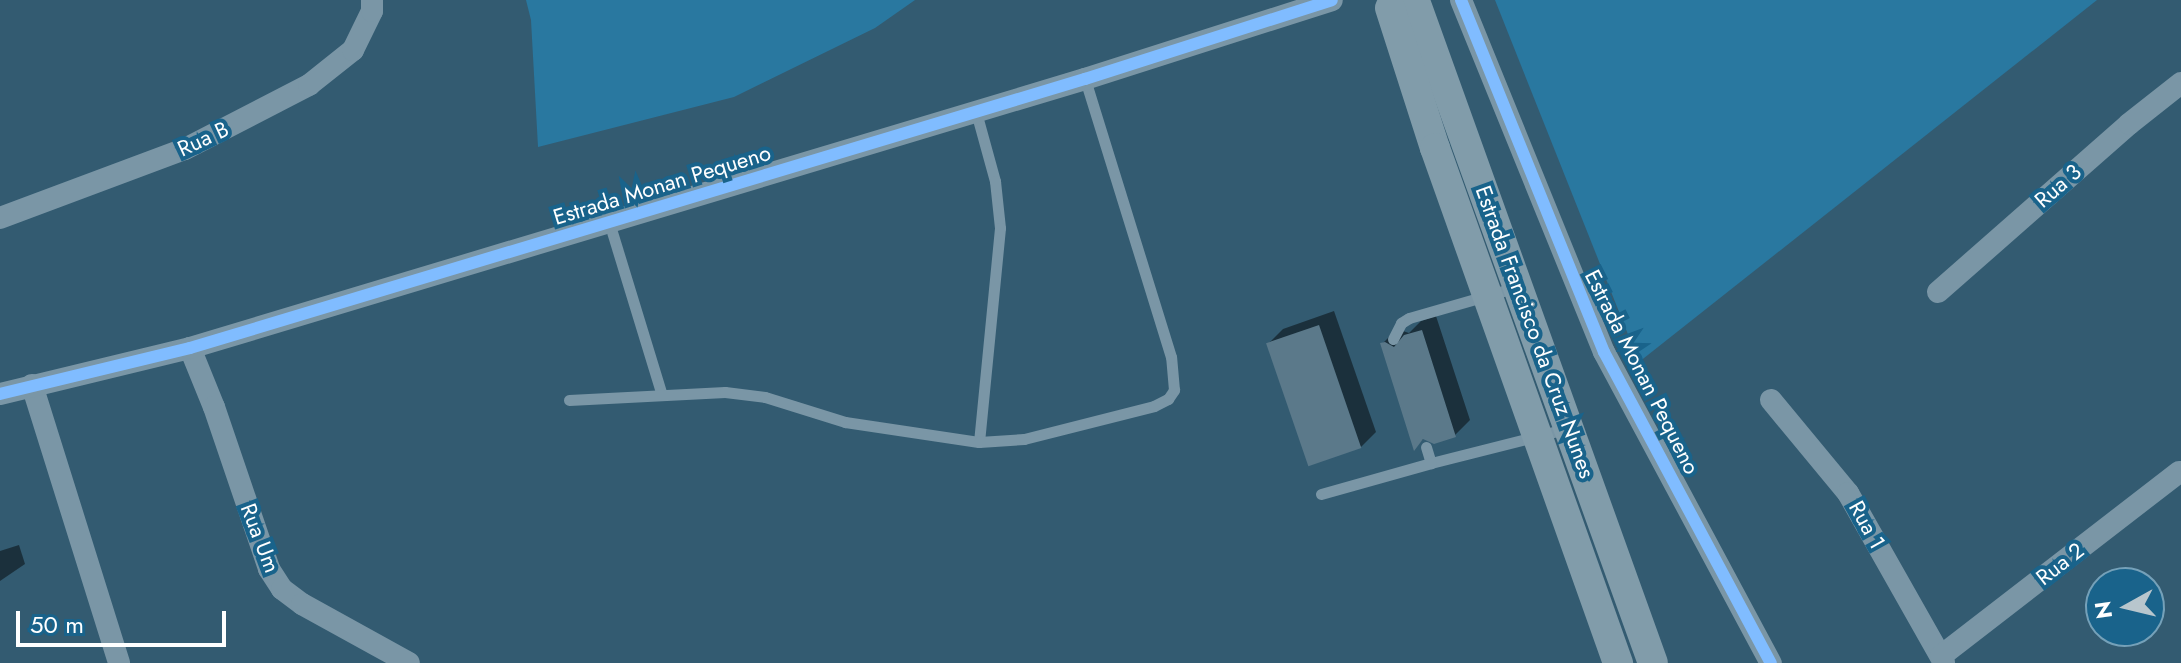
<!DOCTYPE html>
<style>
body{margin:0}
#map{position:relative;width:2181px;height:663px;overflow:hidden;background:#335b71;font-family:Jost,sans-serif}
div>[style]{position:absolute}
.green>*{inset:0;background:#2978a0}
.shadow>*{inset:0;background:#0007}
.building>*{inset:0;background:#5b798a;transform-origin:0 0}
.lane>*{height:11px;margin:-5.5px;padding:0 5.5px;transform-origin:5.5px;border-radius:5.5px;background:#7a96a6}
.street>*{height:22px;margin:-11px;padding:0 11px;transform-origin:11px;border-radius:11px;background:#7a96a6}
.secondary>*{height:30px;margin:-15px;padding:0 15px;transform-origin:15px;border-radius:15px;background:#819caa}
.cycleway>*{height:12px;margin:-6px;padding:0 6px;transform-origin:6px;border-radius:6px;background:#80bcff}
span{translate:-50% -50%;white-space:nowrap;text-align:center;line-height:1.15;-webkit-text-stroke:8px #19638b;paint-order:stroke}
.street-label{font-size:22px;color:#fff}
.north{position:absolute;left:2085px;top:567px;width:80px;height:80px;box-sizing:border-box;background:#19638b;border:2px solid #75a1b9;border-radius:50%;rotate:262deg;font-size:22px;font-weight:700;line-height:32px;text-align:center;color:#fff}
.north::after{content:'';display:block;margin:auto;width:28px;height:36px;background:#b8c6cd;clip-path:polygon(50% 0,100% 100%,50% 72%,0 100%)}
.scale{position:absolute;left:16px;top:611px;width:210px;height:36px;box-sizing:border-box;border:4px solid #fff;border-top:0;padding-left:10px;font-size:24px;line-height:28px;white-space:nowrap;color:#fff;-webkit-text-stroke:6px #19638b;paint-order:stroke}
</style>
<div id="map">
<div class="green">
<i style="clip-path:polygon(526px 0,915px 0,875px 28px,734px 97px,538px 147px,531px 20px)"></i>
<i style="clip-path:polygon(1495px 0,2097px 0,1639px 362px)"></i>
</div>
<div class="shadow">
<i style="clip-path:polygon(1334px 311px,1376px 432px,1361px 447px,1268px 344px,1283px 329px)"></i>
<i style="clip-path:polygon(1436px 316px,1470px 420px,1455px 435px,1424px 438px,1415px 447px,1382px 344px,1397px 329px,1409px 333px,1421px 321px)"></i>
<i style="clip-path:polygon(19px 545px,25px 564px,0 581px,0 551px)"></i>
</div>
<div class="building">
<i style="left:1319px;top:325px;width:130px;height:56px;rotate:71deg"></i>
<i style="clip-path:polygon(1422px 330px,1456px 437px,1434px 444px,1423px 439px,1414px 451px,1380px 343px,1385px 342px,1394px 347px,1404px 335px)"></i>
</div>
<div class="lane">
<i style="left:976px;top:112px;width:72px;rotate:74.6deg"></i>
<i style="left:995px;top:181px;width:47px;rotate:83.9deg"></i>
<i style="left:1000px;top:228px;width:215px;rotate:95.6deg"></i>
<i style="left:609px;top:222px;width:181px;rotate:73deg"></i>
<i style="left:1393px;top:339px;width:18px;rotate:-63deg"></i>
<i style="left:1401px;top:323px;width:9px;rotate:-32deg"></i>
<i style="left:1409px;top:318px;width:112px;rotate:-16deg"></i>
<i style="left:569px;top:400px;width:156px;rotate:-2.9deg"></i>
<i style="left:725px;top:392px;width:40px;rotate:7.1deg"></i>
<i style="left:765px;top:397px;width:84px;rotate:17.4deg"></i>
<i style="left:845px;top:422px;width:135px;rotate:8.5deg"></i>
<i style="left:979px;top:442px;width:45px;rotate:-3.8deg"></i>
<i style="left:1024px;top:439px;width:134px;rotate:-14.2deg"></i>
<i style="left:1154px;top:406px;width:16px;rotate:-27deg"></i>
<i style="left:1168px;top:399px;width:11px;rotate:-56deg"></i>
<i style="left:1174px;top:390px;width:33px;rotate:-95deg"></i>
<i style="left:1171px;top:357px;width:291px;rotate:-107.2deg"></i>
<i style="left:1426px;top:447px;width:17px;rotate:73deg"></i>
<i style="left:1431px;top:463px;width:142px;rotate:-14.2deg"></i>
<i style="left:1321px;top:494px;width:114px;rotate:-15.7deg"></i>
</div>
<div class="street">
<i style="left:1461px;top:0;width:380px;rotate:67.9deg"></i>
<i style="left:1604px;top:352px;width:353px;rotate:61.8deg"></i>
<i style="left:0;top:218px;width:197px;rotate:-20.5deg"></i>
<i style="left:185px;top:149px;width:140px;rotate:-27.3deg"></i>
<i style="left:309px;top:85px;width:56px;rotate:-38.5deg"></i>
<i style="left:353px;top:50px;width:43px;rotate:-64deg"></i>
<i style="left:372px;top:11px;width:11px;rotate:-90deg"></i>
<i style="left:1938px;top:292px;width:254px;rotate:-41.3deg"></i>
<i style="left:2129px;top:124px;width:66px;rotate:-38.3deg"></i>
<i style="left:190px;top:348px;width:64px;rotate:67.9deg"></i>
<i style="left:214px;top:407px;width:171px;rotate:71.2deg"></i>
<i style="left:269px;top:569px;width:24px;rotate:57deg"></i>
<i style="left:282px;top:589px;width:25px;rotate:37deg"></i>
<i style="left:302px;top:604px;width:122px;rotate:28.9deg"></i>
<i style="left:32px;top:385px;width:291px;rotate:72.6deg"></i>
<i style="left:0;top:394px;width:195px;rotate:-13.6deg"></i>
<i style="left:190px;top:348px;width:935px;rotate:-16.73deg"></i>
<i style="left:1085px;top:79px;width:259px;rotate:-17.7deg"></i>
<i style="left:1771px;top:400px;width:121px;rotate:50.4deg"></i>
<i style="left:1848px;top:493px;width:195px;rotate:60.5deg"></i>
<i style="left:1941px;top:656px;width:301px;rotate:-37.7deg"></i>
</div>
<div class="secondary">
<i style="left:1415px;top:1px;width:703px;rotate:70.23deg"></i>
<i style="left:1390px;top:8px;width:147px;rotate:72.2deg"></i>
<i style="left:1435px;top:148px;width:547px;rotate:70.44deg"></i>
</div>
<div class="cycleway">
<i style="left:1461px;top:0;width:380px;rotate:67.9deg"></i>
<i style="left:1604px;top:352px;width:353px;rotate:61.8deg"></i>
<i style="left:0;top:394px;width:195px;rotate:-13.6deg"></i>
<i style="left:190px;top:348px;width:935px;rotate:-16.73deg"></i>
<i style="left:1085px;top:79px;width:259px;rotate:-17.7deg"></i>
</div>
<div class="street-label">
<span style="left:203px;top:139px;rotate:-25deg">Rua B</span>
<span style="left:662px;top:185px;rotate:-17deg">Estrada Monan Pequeno</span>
<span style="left:2058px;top:186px;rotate:-41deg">Rua 3</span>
<span style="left:1535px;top:332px;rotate:70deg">Estrada Francisco da Cruz Nunes</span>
<span style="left:1642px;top:372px;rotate:63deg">Estrada Monan Pequeno</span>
<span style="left:1867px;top:525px;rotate:61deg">Rua 1</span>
<span style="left:260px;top:538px;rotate:69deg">Rua Um</span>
<span style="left:2060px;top:564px;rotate:-38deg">Rua 2</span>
</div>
<div class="north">N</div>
<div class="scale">50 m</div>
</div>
